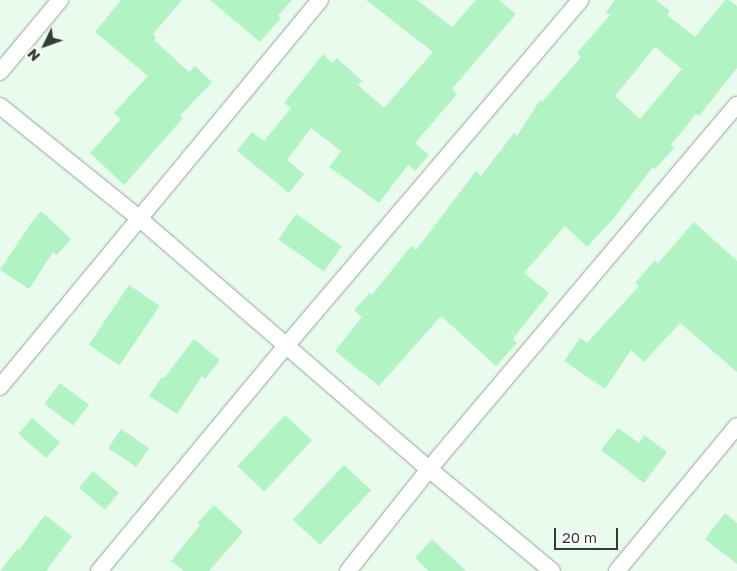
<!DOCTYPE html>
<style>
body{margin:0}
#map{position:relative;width:737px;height:571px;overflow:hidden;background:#e9fbed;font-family:"Golos Text",sans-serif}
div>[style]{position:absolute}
.building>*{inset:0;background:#b2f3c3;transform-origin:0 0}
.roads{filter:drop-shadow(0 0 1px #93a497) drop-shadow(0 0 1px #93a497)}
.minor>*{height:16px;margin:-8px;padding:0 8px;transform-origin:8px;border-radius:8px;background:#fff}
span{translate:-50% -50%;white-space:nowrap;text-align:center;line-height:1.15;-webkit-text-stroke:4px #fff;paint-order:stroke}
.north{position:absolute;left:20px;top:20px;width:50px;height:50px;-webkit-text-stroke:4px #fff;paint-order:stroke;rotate:228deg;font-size:14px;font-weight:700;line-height:20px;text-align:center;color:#353c36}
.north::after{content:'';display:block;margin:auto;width:18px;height:22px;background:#353c36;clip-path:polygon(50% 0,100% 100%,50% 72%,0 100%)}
.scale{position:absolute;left:554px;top:528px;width:64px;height:22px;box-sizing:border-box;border:2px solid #353c36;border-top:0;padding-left:6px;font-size:15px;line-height:18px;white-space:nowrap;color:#353c36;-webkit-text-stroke:4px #fff;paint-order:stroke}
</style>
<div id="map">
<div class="building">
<i style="clip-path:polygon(121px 0,182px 0,153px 34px,156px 37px,154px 40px,189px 72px,195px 66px,212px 82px,180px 116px,183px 118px,124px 185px,90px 153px,121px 119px,114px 113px,148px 76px,95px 32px)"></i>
<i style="clip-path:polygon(210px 0,292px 0,278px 16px,281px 18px,260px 42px)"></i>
<i style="clip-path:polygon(366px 0,417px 0,452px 27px,476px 0,499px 0,516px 14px,452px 89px,457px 94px,415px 143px,429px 155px,415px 171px,408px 165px,379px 203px,329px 167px,341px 151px,311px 128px,287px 160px,304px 174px,289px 193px,237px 151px,252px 132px,264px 141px,291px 108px,284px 103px,323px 54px,332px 63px,337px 58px,362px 81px,358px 85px,384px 108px,433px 52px)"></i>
<i style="clip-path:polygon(evenodd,615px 0,656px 0,670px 11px,667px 15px,695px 37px,725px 0,729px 0,737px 6px,737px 68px,699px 116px,696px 114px,671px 145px,674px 148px,655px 169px,653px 167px,613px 219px,587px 247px,565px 226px,524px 273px,549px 293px,513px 339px,517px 343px,496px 366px,441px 316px,379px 386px,335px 351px,362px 317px,354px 310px,370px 293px,372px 295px,411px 246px,416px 250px,476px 171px,481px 176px,514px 133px,517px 136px,540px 100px,542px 102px,581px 57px,577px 53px,610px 15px,606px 12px,615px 0,655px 47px,682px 69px,640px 119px,615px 96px,655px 47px)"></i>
<i style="clip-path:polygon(41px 211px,71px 239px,57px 255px,53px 252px,29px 289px,0 270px,31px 223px)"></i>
<i style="left:296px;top:214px;width:56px;height:31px;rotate:35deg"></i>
<i style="clip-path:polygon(694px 222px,737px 261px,737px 372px,680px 323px,644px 362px,631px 350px,605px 389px,564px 361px,580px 338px,587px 343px,639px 286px,635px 283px,655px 260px,658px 263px)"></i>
<i style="left:129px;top:285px;width:37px;height:72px;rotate:34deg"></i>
<i style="clip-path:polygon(194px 339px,220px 360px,205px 379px,202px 376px,177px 414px,149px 396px,162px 377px,164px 378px)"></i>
<i style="left:60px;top:383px;width:36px;height:26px;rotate:37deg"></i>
<i style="left:285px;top:415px;width:37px;height:70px;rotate:43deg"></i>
<i style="left:32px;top:418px;width:37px;height:21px;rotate:41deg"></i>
<i style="clip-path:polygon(618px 428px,639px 443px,644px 435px,667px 452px,644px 483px,601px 450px)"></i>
<i style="left:121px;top:429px;width:34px;height:23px;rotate:34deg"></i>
<i style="left:344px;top:465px;width:37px;height:75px;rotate:43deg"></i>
<i style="left:93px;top:471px;width:34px;height:22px;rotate:40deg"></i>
<i style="clip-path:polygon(214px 505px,243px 532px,209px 571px,184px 571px,171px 561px,200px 525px,198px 522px)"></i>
<i style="clip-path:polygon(725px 513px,737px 523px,737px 564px,705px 539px)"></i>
<i style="clip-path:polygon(45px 515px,72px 536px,46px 571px,0 571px,17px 549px,19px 550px)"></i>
<i style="clip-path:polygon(432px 539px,466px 571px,429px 571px,415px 558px)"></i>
</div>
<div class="roads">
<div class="minor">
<i style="left:0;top:72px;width:94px;rotate:-50.2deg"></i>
<i style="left:0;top:106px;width:180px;rotate:38.9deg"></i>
<i style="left:140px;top:219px;width:382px;rotate:40.9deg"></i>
<i style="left:429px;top:469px;width:160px;rotate:39.7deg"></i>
<i style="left:0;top:387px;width:502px;rotate:-50.41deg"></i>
<i style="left:99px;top:571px;width:293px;rotate:-50.3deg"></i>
<i style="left:286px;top:346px;width:454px;rotate:-49.6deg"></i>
<i style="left:348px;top:571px;width:130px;rotate:-51.5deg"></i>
<i style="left:429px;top:469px;width:477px;rotate:-49.8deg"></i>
<i style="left:617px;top:571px;width:188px;rotate:-50.4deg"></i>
</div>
</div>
<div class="north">N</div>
<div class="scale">20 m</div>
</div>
